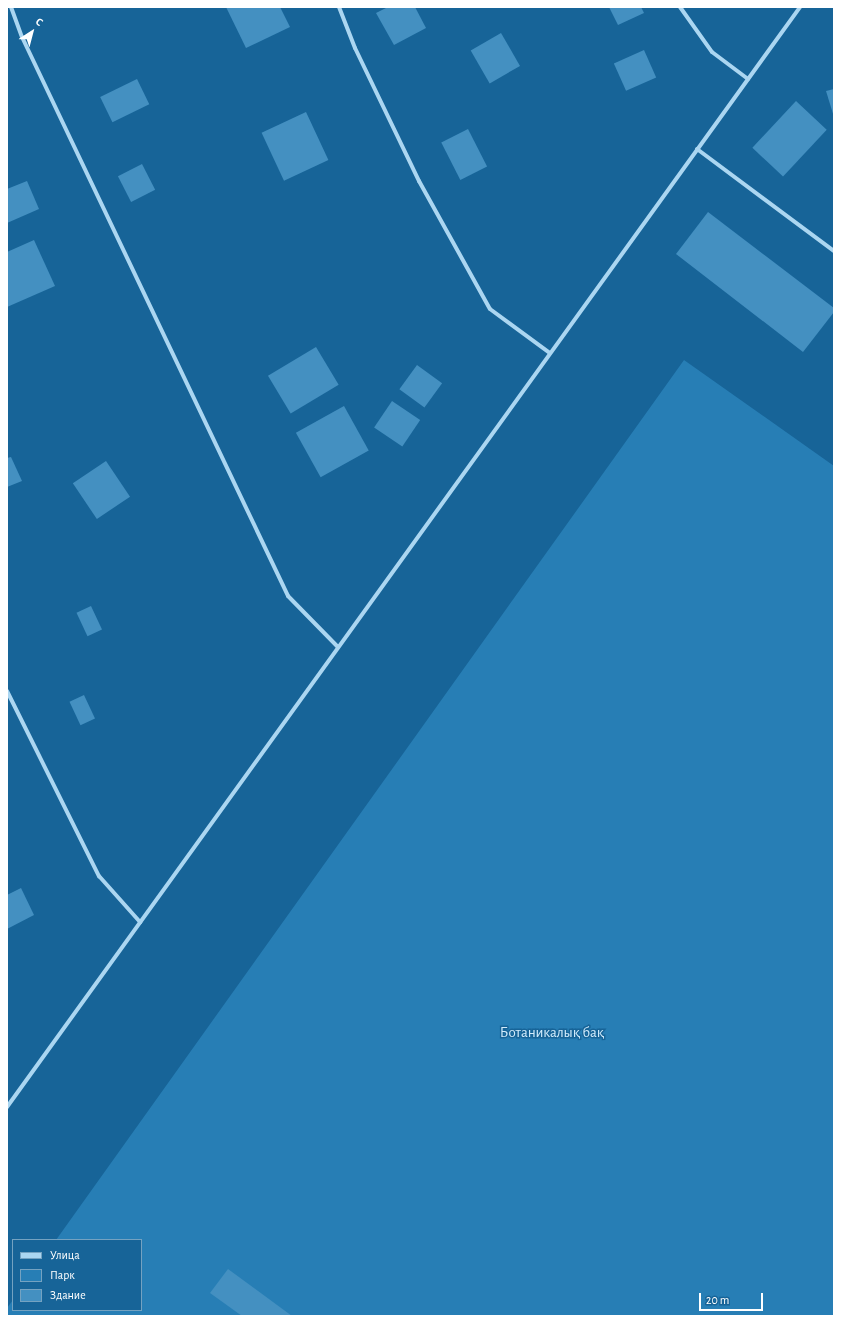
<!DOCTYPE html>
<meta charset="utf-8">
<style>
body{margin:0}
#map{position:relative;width:841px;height:1323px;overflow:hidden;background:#176498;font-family:"Alegreya Sans",sans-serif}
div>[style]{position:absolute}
.green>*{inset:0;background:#277eb5}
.building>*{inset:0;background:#4490c1;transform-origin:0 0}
.minor>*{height:4px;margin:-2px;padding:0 2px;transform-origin:2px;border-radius:2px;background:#abd6f1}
span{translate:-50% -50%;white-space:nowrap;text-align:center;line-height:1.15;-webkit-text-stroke:3px #176498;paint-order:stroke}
.park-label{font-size:15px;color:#d2ecfc}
.frame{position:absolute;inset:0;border:8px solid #fff;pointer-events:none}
.legend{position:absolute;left:12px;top:1239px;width:130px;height:72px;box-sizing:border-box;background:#176498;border:1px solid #74a2c1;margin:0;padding:5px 7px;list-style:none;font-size:12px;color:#fff}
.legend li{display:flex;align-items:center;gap:8px;height:20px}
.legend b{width:20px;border:1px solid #74a2c1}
.north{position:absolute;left:12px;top:12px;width:40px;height:40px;-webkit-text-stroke:3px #176498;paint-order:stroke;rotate:36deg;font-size:11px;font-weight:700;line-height:16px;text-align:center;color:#fff}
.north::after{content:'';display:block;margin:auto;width:14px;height:18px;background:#fff;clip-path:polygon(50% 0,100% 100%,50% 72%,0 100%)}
.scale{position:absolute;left:699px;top:1293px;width:64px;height:18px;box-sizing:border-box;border:2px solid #fff;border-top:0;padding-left:5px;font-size:12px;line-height:14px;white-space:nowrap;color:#fff;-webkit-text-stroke:3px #176498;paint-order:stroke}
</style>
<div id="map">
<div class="green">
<i style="clip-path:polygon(684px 360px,834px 466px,834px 1316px,7px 1316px,7px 1308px,13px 1300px,13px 1310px,141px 1310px,141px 1240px,56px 1240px)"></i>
</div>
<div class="building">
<i style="clip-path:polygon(226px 7px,280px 7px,290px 27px,246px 48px)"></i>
<i style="clip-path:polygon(388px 7px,415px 7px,426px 28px,394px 45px,376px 13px)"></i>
<i style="clip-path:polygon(609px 7px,641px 7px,644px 13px,618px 25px)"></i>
<i style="left:501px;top:33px;width:38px;height:35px;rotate:60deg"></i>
<i style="left:644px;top:50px;width:30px;height:33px;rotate:66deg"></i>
<i style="left:137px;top:79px;width:28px;height:41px;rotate:64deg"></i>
<i style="clip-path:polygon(834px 89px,834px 117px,826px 91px)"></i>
<i style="left:796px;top:101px;width:42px;height:64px;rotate:43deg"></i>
<i style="left:306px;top:112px;width:53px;height:49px;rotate:65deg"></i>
<i style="left:468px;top:129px;width:42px;height:30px;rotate:63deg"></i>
<i style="left:142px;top:164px;width:29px;height:27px;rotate:63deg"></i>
<i style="clip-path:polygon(27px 181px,39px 209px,7px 223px,7px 189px)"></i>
<i style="clip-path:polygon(708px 212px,834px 308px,834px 312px,803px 352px,676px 254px)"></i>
<i style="clip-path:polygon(34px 240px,55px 286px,7px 307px,7px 252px)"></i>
<i style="left:316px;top:347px;width:44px;height:56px;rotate:59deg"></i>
<i style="left:417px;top:365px;width:31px;height:30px;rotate:36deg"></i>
<i style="left:392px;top:401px;width:34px;height:32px;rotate:34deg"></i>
<i style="left:344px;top:406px;width:51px;height:55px;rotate:61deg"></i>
<i style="clip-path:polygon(11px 457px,22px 481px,7px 487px,7px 458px)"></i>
<i style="left:106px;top:461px;width:43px;height:40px;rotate:56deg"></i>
<i style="left:91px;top:606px;width:26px;height:16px;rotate:65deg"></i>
<i style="left:84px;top:695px;width:26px;height:16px;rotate:65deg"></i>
<i style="clip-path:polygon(21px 888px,34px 915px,7px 929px,7px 895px)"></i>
<i style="clip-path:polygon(228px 1269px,292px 1316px,242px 1316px,210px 1293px)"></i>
</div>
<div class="minor">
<i style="left:11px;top:7px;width:32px;rotate:70deg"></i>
<i style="left:22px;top:37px;width:619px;rotate:64.55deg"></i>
<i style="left:288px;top:596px;width:71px;rotate:45.6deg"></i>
<i style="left:339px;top:7px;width:44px;rotate:68.7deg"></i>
<i style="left:355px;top:48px;width:148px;rotate:64.3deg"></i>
<i style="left:419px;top:181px;width:146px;rotate:61deg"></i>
<i style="left:490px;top:309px;width:74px;rotate:36.3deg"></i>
<i style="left:680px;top:7px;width:55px;rotate:54.6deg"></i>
<i style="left:712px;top:52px;width:45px;rotate:36.9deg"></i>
<i style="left:697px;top:149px;width:171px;rotate:36.7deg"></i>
<i style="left:7px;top:691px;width:207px;rotate:63.6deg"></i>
<i style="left:99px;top:876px;width:62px;rotate:48.3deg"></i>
<i style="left:7px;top:1107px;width:1356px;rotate:-54.21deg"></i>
</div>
<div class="park-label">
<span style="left:552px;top:1033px">Ботаникалық бақ</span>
</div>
<div class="frame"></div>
<ul class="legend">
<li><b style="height:5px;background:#abd6f1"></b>Улица</li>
<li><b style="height:11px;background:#277eb5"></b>Парк</li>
<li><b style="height:11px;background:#4490c1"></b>Здание</li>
</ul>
<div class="north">С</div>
<div class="scale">20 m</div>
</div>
